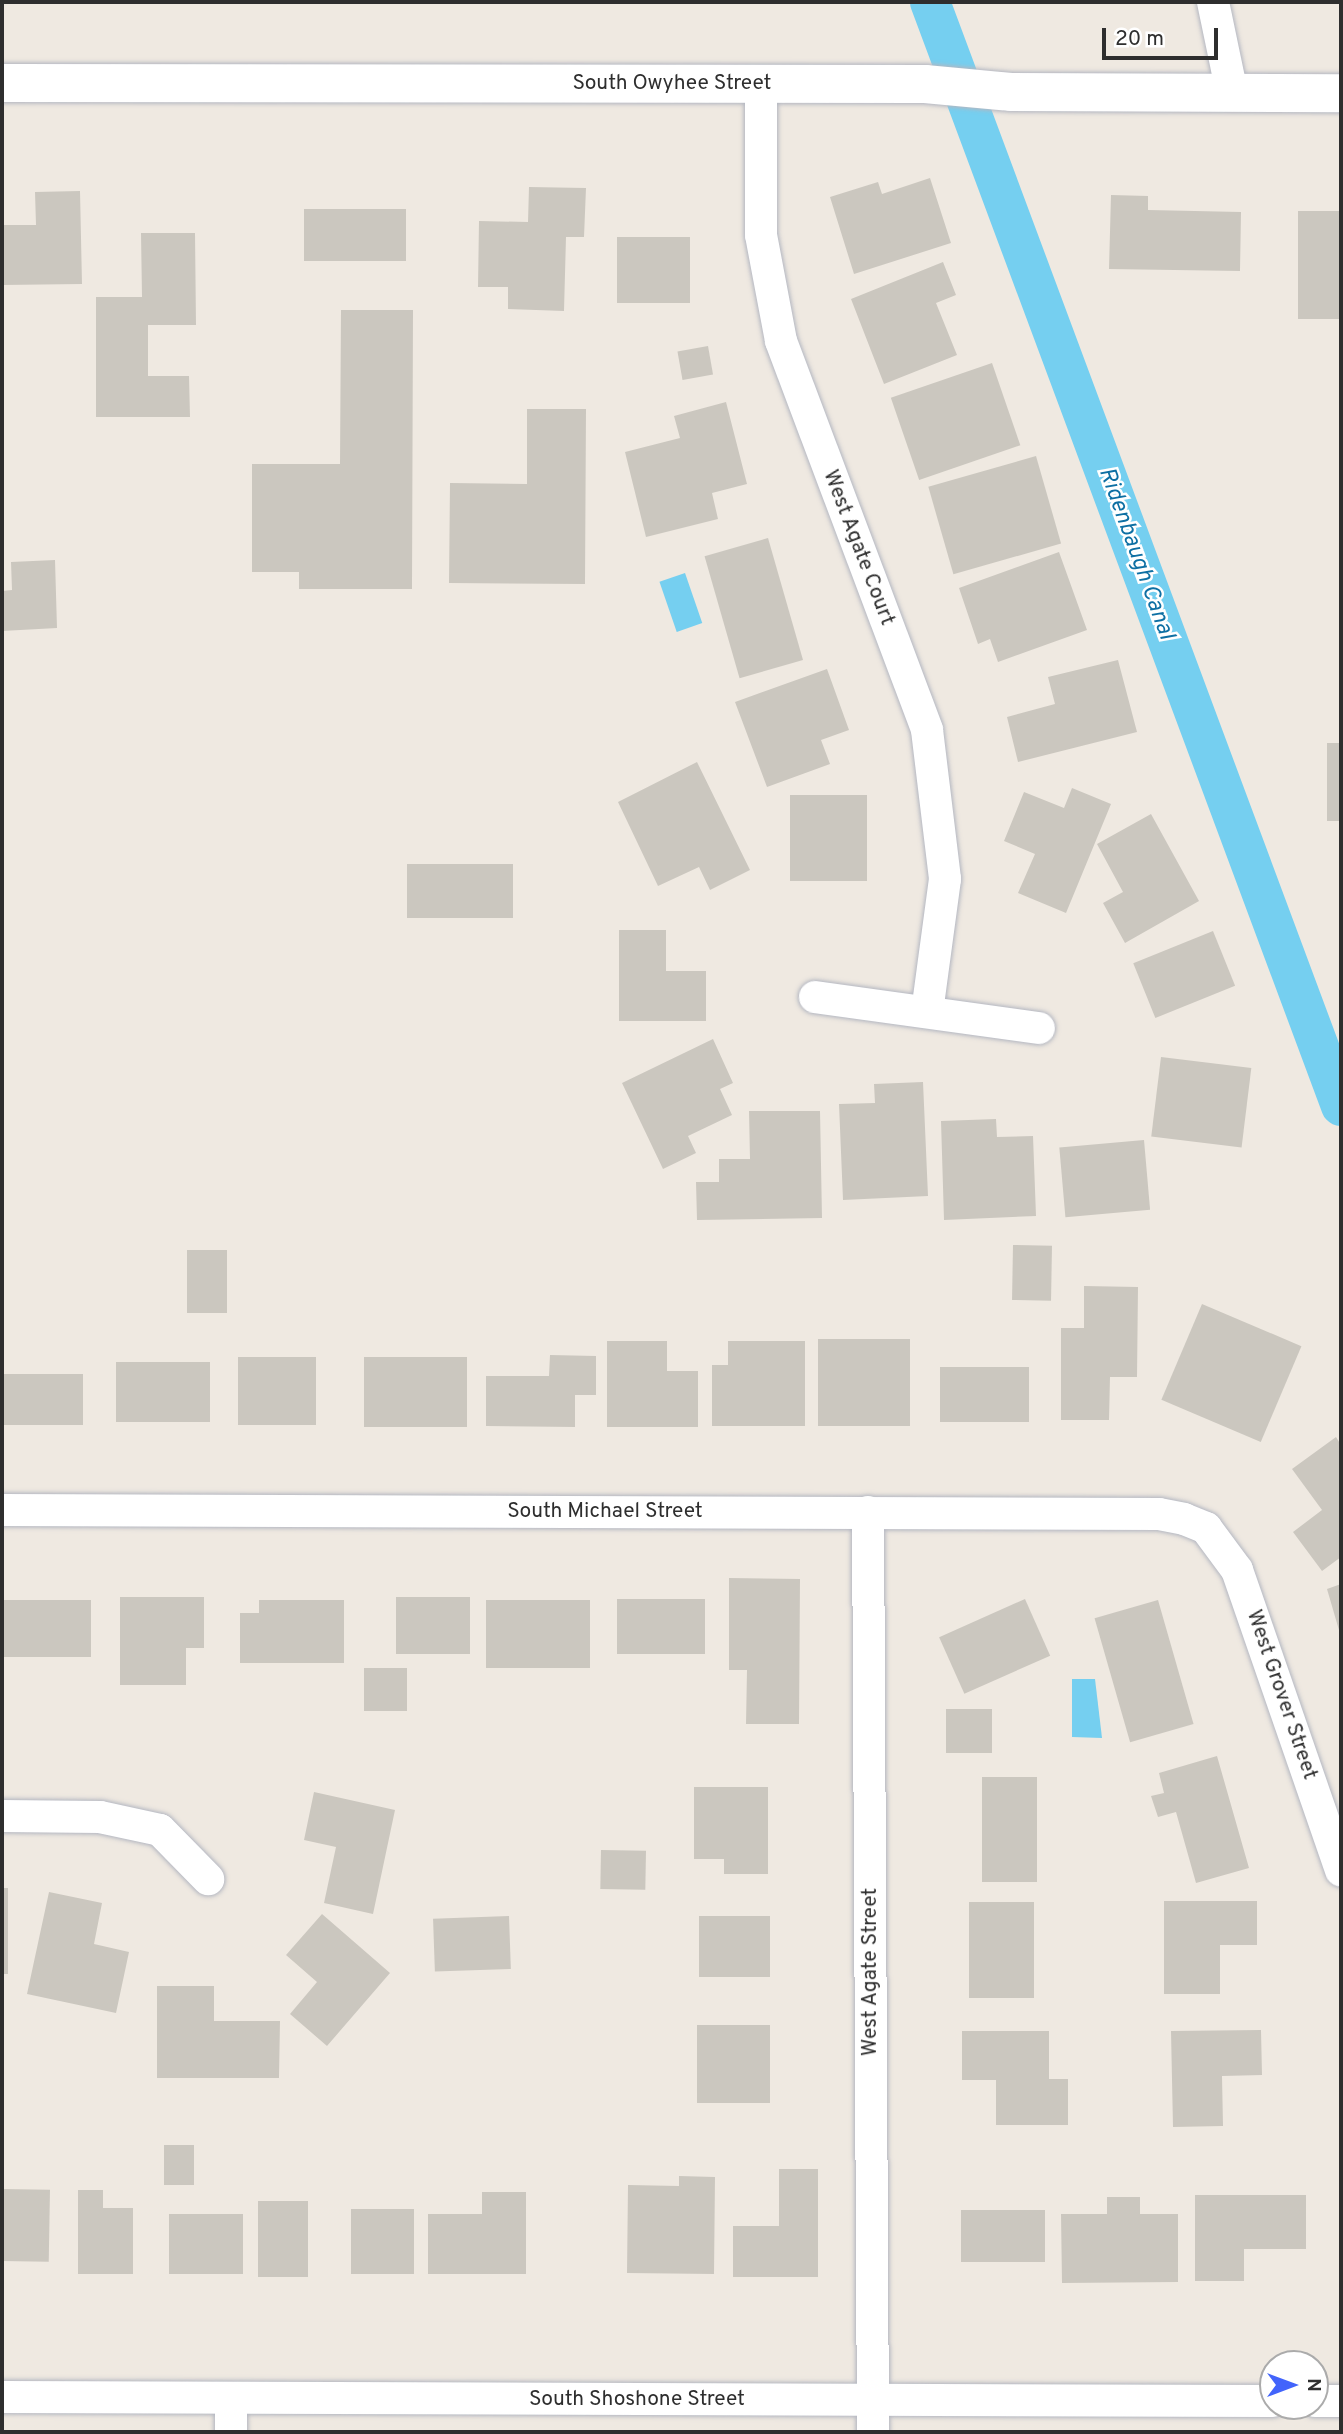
<!DOCTYPE html>
<style>
body{margin:0}
#map{position:relative;width:1343px;height:2434px;overflow:hidden;background:#efe9e1;font-family:Overpass,sans-serif}
div>[style]{position:absolute}
.water>*{inset:0;background:#75cff0;transform-origin:0 0}
.canal>*{height:40px;margin:-20px;padding:0 20px;transform-origin:20px;border-radius:20px;background:#75cff0}
.building>*{inset:0;background:#cbc7bf;transform-origin:0 0}
.roads{filter:drop-shadow(0 0 2px #b4b7c1) drop-shadow(0 0 2px #b4b7c1)}
.street>*{height:32px;margin:-16px;padding:0 16px;transform-origin:16px;border-radius:16px;background:#fff}
.secondary>*{height:38px;margin:-19px;padding:0 19px;transform-origin:19px;border-radius:19px;background:#fff}
span{translate:-50% -50%;white-space:nowrap;text-align:center;line-height:1.15;-webkit-text-stroke:5px #fff;paint-order:stroke}
.street-label{font-size:21px;color:#2e2e2e}
.water-label{font-size:23px;color:#0d6fa3;font-style:italic}
.frame{position:absolute;inset:0;border:4px solid #2e2e2e;pointer-events:none}
.north{position:absolute;left:1259px;top:2350px;width:70px;height:70px;box-sizing:border-box;background:#fff;border:2px solid #ababab;border-radius:50%;rotate:90deg;font-size:19px;font-weight:700;line-height:28px;text-align:center;color:#2e2e2e}
.north::after{content:'';display:block;margin:auto;width:24px;height:32px;background:#4264fb;clip-path:polygon(50% 0,100% 100%,50% 72%,0 100%)}
.scale{position:absolute;left:1102px;top:28px;width:116px;height:32px;box-sizing:border-box;border:4px solid #2e2e2e;border-top:0;padding-left:9px;font-size:21px;line-height:24px;white-space:nowrap;color:#2e2e2e;-webkit-text-stroke:5px #fff;paint-order:stroke}
</style>
<div id="map">
<div class="water">
<i style="left:685px;top:573px;width:53px;height:27px;rotate:71deg"></i>
<i style="clip-path:polygon(1072px 1679px,1095px 1679px,1102px 1738px,1072px 1737px)"></i>
</div>
<div class="canal">
<i style="left:930px;top:2px;width:1178px;rotate:69.58deg"></i>
</div>
<div class="building">
<i style="clip-path:polygon(930px 178px,951px 243px,854px 274px,830px 197px,878px 182px,882px 194px)"></i>
<i style="clip-path:polygon(529px 187px,586px 188px,584px 237px,566px 237px,564px 311px,508px 309px,508px 287px,478px 287px,479px 221px,528px 222px)"></i>
<i style="clip-path:polygon(80px 191px,82px 284px,2px 285px,2px 225px,36px 225px,35px 192px)"></i>
<i style="clip-path:polygon(1111px 195px,1148px 196px,1148px 210px,1241px 212px,1240px 271px,1109px 269px)"></i>
<i style="left:304px;top:209px;width:102px;height:52px"></i>
<i style="left:1298px;top:211px;width:43px;height:108px"></i>
<i style="clip-path:polygon(141px 233px,195px 233px,196px 325px,148px 325px,148px 376px,189px 376px,190px 417px,96px 417px,96px 297px,142px 297px)"></i>
<i style="left:617px;top:237px;width:73px;height:66px"></i>
<i style="clip-path:polygon(943px 262px,956px 295px,936px 303px,957px 355px,884px 384px,851px 299px)"></i>
<i style="clip-path:polygon(341px 310px,413px 310px,412px 589px,299px 589px,299px 572px,252px 572px,252px 464px,340px 464px)"></i>
<i style="left:708px;top:346px;width:29px;height:31px;rotate:80deg"></i>
<i style="left:992px;top:363px;width:87px;height:107px;rotate:71deg"></i>
<i style="clip-path:polygon(726px 402px,747px 484px,712px 493px,718px 519px,646px 537px,625px 452px,680px 438px,674px 416px)"></i>
<i style="clip-path:polygon(527px 409px,586px 409px,585px 584px,449px 583px,450px 483px,527px 484px)"></i>
<i style="left:1036px;top:456px;width:91px;height:112px;rotate:74deg"></i>
<i style="left:768px;top:538px;width:127px;height:66px;rotate:74deg"></i>
<i style="clip-path:polygon(1059px 552px,1087px 630px,998px 662px,990px 639px,978px 644px,959px 588px)"></i>
<i style="clip-path:polygon(55px 560px,57px 628px,2px 631px,2px 591px,12px 590px,11px 562px)"></i>
<i style="clip-path:polygon(1118px 660px,1137px 732px,1018px 762px,1007px 717px,1055px 704px,1048px 677px)"></i>
<i style="clip-path:polygon(827px 669px,849px 730px,821px 740px,830px 764px,767px 787px,735px 702px)"></i>
<i style="left:1327px;top:743px;width:14px;height:78px"></i>
<i style="clip-path:polygon(697px 762px,750px 870px,710px 890px,699px 867px,658px 886px,618px 802px)"></i>
<i style="clip-path:polygon(1072px 788px,1111px 804px,1066px 913px,1018px 893px,1035px 854px,1004px 841px,1024px 792px,1064px 808px)"></i>
<i style="left:790px;top:795px;width:77px;height:86px"></i>
<i style="clip-path:polygon(1151px 814px,1199px 901px,1125px 943px,1103px 903px,1123px 892px,1097px 844px)"></i>
<i style="left:407px;top:864px;width:106px;height:54px"></i>
<i style="clip-path:polygon(619px 930px,666px 930px,666px 971px,706px 971px,706px 1021px,619px 1021px)"></i>
<i style="left:1213px;top:931px;width:59px;height:86px;rotate:68deg"></i>
<i style="clip-path:polygon(713px 1039px,733px 1083px,720px 1089px,732px 1115px,688px 1136px,696px 1153px,663px 1169px,622px 1083px)"></i>
<i style="left:1161px;top:1057px;width:91px;height:80px;rotate:7deg"></i>
<i style="clip-path:polygon(923px 1082px,928px 1196px,843px 1200px,839px 1104px,875px 1103px,874px 1084px)"></i>
<i style="clip-path:polygon(749px 1111px,820px 1111px,822px 1218px,697px 1220px,696px 1182px,719px 1182px,719px 1159px,750px 1159px)"></i>
<i style="clip-path:polygon(996px 1119px,997px 1137px,1033px 1136px,1036px 1216px,944px 1220px,941px 1121px)"></i>
<i style="left:1144px;top:1140px;width:70px;height:85px;rotate:85deg"></i>
<i style="left:1013px;top:1245px;width:39px;height:55px;rotate:1deg"></i>
<i style="left:187px;top:1250px;width:40px;height:63px"></i>
<i style="clip-path:polygon(1084px 1286px,1138px 1287px,1137px 1377px,1110px 1377px,1109px 1420px,1061px 1420px,1061px 1328px,1084px 1328px)"></i>
<i style="left:1202px;top:1304px;width:108px;height:104px;rotate:23deg"></i>
<i style="left:818px;top:1339px;width:92px;height:87px"></i>
<i style="clip-path:polygon(607px 1341px,667px 1341px,667px 1371px,698px 1371px,698px 1427px,607px 1427px)"></i>
<i style="clip-path:polygon(728px 1341px,805px 1341px,805px 1426px,712px 1426px,712px 1365px,728px 1365px)"></i>
<i style="clip-path:polygon(550px 1355px,596px 1356px,596px 1395px,575px 1395px,575px 1427px,486px 1426px,486px 1376px,549px 1376px)"></i>
<i style="left:238px;top:1357px;width:78px;height:68px"></i>
<i style="left:364px;top:1357px;width:103px;height:70px"></i>
<i style="left:116px;top:1362px;width:94px;height:60px"></i>
<i style="left:940px;top:1367px;width:89px;height:55px"></i>
<i style="left:2px;top:1374px;width:81px;height:51px"></i>
<i style="clip-path:polygon(1336px 1437px,1341px 1445px,1341px 1557px,1322px 1571px,1293px 1532px,1322px 1510px,1292px 1469px)"></i>
<i style="clip-path:polygon(729px 1578px,800px 1579px,799px 1724px,746px 1724px,747px 1670px,729px 1670px)"></i>
<i style="clip-path:polygon(1341px 1584px,1341px 1637px,1327px 1589px)"></i>
<i style="clip-path:polygon(120px 1597px,204px 1597px,204px 1648px,186px 1648px,186px 1685px,120px 1685px)"></i>
<i style="left:396px;top:1597px;width:74px;height:57px"></i>
<i style="left:617px;top:1599px;width:88px;height:55px"></i>
<i style="left:1025px;top:1599px;width:62px;height:94px;rotate:66deg"></i>
<i style="left:2px;top:1600px;width:89px;height:57px"></i>
<i style="clip-path:polygon(259px 1600px,344px 1600px,344px 1663px,240px 1663px,240px 1613px,259px 1613px)"></i>
<i style="left:486px;top:1600px;width:104px;height:68px"></i>
<i style="left:1158px;top:1600px;width:129px;height:66px;rotate:74deg"></i>
<i style="left:364px;top:1668px;width:43px;height:43px"></i>
<i style="left:946px;top:1709px;width:46px;height:44px"></i>
<i style="clip-path:polygon(1217px 1756px,1249px 1868px,1196px 1883px,1176px 1812px,1158px 1817px,1151px 1796px,1164px 1793px,1159px 1773px)"></i>
<i style="left:1037px;top:1777px;width:105px;height:55px;rotate:90deg"></i>
<i style="clip-path:polygon(694px 1787px,768px 1787px,768px 1874px,724px 1874px,724px 1859px,694px 1859px)"></i>
<i style="clip-path:polygon(314px 1792px,395px 1810px,373px 1914px,324px 1903px,336px 1847px,304px 1840px)"></i>
<i style="left:601px;top:1850px;width:45px;height:39px;rotate:1deg"></i>
<i style="left:2px;top:1888px;width:6px;height:86px"></i>
<i style="clip-path:polygon(49px 1892px,102px 1903px,94px 1944px,129px 1952px,116px 2013px,27px 1994px)"></i>
<i style="clip-path:polygon(1164px 1901px,1257px 1901px,1257px 1945px,1220px 1945px,1220px 1994px,1164px 1994px)"></i>
<i style="left:969px;top:1902px;width:65px;height:96px"></i>
<i style="clip-path:polygon(322px 1914px,390px 1973px,327px 2046px,290px 2014px,317px 1982px,286px 1955px)"></i>
<i style="left:509px;top:1916px;width:53px;height:76px;rotate:88deg"></i>
<i style="left:699px;top:1916px;width:71px;height:61px"></i>
<i style="clip-path:polygon(157px 1986px,214px 1986px,214px 2021px,280px 2021px,279px 2078px,157px 2078px)"></i>
<i style="left:697px;top:2025px;width:73px;height:78px"></i>
<i style="clip-path:polygon(1261px 2030px,1262px 2075px,1222px 2076px,1223px 2126px,1173px 2127px,1171px 2031px)"></i>
<i style="clip-path:polygon(962px 2031px,1049px 2031px,1049px 2079px,1068px 2079px,1068px 2125px,996px 2125px,996px 2080px,962px 2080px)"></i>
<i style="left:164px;top:2145px;width:30px;height:40px"></i>
<i style="clip-path:polygon(779px 2169px,818px 2169px,818px 2277px,733px 2277px,733px 2226px,779px 2226px)"></i>
<i style="clip-path:polygon(679px 2176px,715px 2177px,714px 2274px,627px 2273px,628px 2185px,679px 2186px)"></i>
<i style="left:2px;top:2189px;width:48px;height:72px;rotate:1deg"></i>
<i style="clip-path:polygon(78px 2190px,103px 2190px,103px 2208px,133px 2208px,133px 2274px,78px 2274px)"></i>
<i style="clip-path:polygon(482px 2192px,526px 2192px,526px 2274px,428px 2274px,428px 2214px,482px 2214px)"></i>
<i style="clip-path:polygon(1195px 2195px,1306px 2195px,1306px 2249px,1244px 2249px,1244px 2281px,1195px 2281px)"></i>
<i style="clip-path:polygon(1107px 2197px,1140px 2197px,1140px 2214px,1178px 2214px,1178px 2282px,1062px 2283px,1061px 2214px,1107px 2214px)"></i>
<i style="left:258px;top:2201px;width:50px;height:76px"></i>
<i style="left:351px;top:2209px;width:63px;height:65px"></i>
<i style="left:961px;top:2210px;width:84px;height:52px"></i>
<i style="left:169px;top:2214px;width:74px;height:60px"></i>
</div>
<div class="roads">
<div class="street">
<i style="left:1213px;top:2px;width:93px;rotate:78.2deg"></i>
<i style="left:761px;top:84px;width:151px;rotate:90deg"></i>
<i style="left:761px;top:235px;width:108px;rotate:79.3deg"></i>
<i style="left:781px;top:341px;width:415px;rotate:69.4deg"></i>
<i style="left:927px;top:730px;width:150px;rotate:83.1deg"></i>
<i style="left:945px;top:879px;width:134px;rotate:97.7deg"></i>
<i style="left:815px;top:997px;width:226px;rotate:7.9deg"></i>
<i style="left:2px;top:1510px;width:1157px;rotate:0.2deg"></i>
<i style="left:1159px;top:1514px;width:25px;rotate:11deg"></i>
<i style="left:1184px;top:1519px;width:24px;rotate:22deg"></i>
<i style="left:1206px;top:1528px;width:52px;rotate:53.6deg"></i>
<i style="left:1237px;top:1570px;width:318px;rotate:70.9deg"></i>
<i style="left:868px;top:1512px;width:920px;rotate:89.69deg"></i>
<i style="left:2px;top:1816px;width:98px;rotate:0.6deg"></i>
<i style="left:100px;top:1817px;width:61px;rotate:12.2deg"></i>
<i style="left:160px;top:1830px;width:69px;rotate:45.6deg"></i>
<i style="left:2px;top:2397px;width:1271px;rotate:0.18deg"></i>
<i style="left:231px;top:2399px;width:33px;rotate:90deg"></i>
<i style="left:1315px;top:2401px;width:26px"></i>
</div>
<div class="secondary">
<i style="left:2px;top:83px;width:923px;rotate:0.06deg"></i>
<i style="left:925px;top:84px;width:86px;rotate:5.3deg"></i>
<i style="left:1011px;top:92px;width:330px;rotate:0.2deg"></i>
</div>
</div>
<div class="street-label">
<span style="left:672px;top:84px">South Owyhee Street</span>
<span style="left:858px;top:548px;rotate:69deg">West Agate Court</span>
<span style="left:605px;top:1512px">South Michael Street</span>
<span style="left:1281px;top:1695px;rotate:71deg">West Grover Street</span>
<span style="left:871px;top:1972px;rotate:-90deg">West Agate Street</span>
<span style="left:637px;top:2400px">South Shoshone Street</span>
</div>
<div class="water-label">
<span style="left:1135px;top:554px;rotate:70deg">Ridenbaugh Canal</span>
</div>
<div class="frame"></div>
<div class="north">N</div>
<div class="scale">20 m</div>
</div>
